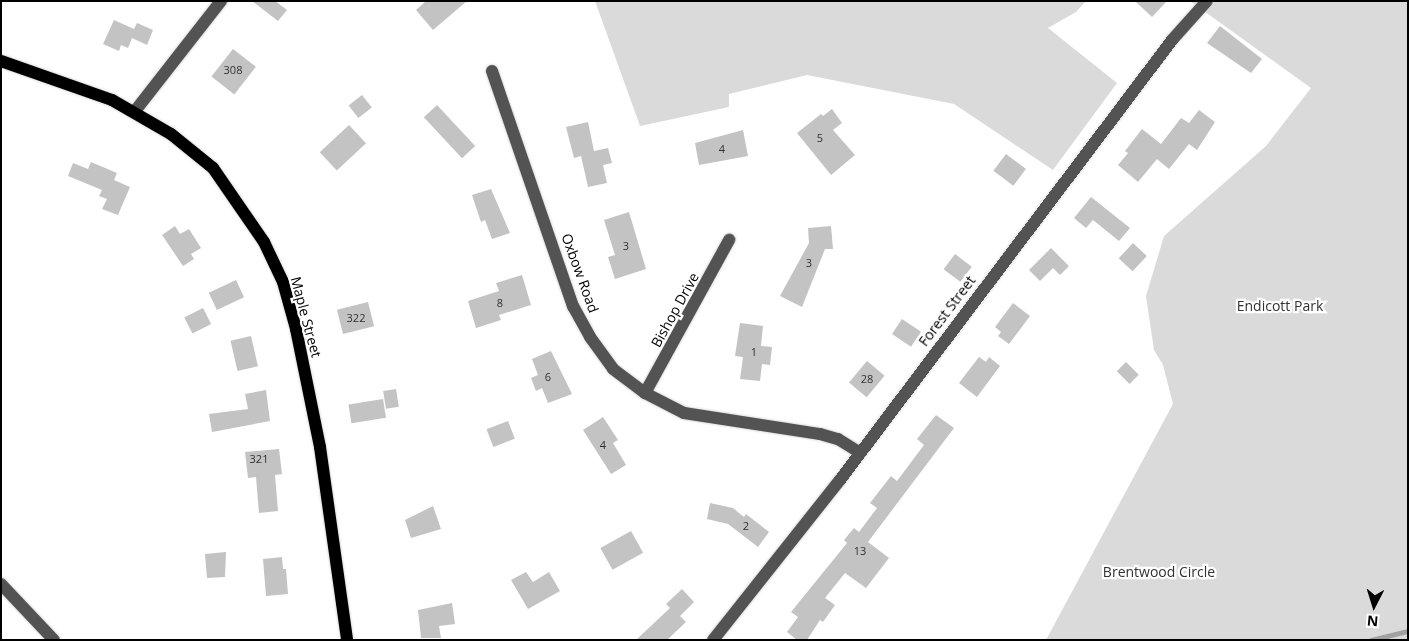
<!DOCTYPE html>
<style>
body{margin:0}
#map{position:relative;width:1409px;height:641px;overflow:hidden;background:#fff;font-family:"Open Sans",sans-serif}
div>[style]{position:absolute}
.green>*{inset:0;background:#dadada}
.stream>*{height:5px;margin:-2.5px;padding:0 2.5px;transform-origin:2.5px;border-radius:2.5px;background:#a1a1a1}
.building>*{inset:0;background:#c3c3c3;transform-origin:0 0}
.roads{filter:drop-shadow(0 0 1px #dbdbdb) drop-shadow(0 0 1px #dbdbdb)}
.minor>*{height:12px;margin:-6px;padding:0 6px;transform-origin:6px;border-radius:6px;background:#535353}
.major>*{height:12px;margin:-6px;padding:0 6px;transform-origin:6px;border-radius:6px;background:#000}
span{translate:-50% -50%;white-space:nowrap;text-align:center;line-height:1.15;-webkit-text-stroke:4.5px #fff;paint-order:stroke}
.number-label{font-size:11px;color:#313131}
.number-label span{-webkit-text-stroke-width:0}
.street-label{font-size:14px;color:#000}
.park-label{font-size:14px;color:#313131}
.frame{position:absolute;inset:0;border:2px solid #000;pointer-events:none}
.north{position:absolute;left:1349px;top:581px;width:50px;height:50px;-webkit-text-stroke:4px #fff;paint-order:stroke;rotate:185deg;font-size:14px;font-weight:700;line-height:20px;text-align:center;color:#000}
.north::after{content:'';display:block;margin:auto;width:18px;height:22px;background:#000;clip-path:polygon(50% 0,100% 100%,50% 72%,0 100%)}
</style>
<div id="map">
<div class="green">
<i style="clip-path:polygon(595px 1px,1086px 1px,1076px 12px,1048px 28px,1117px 83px,1053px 170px,954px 104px,807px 75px,729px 94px,729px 107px,640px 126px)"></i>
<i style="clip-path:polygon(1190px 1px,1408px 1px,1408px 640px,1046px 640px,1173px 404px,1163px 365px,1154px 350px,1146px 296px,1164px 236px,1266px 146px,1311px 88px)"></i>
</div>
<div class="stream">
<i style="left:1371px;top:640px;width:38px;rotate:-14deg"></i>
</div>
<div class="building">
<i style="clip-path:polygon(252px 1px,275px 1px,287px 10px,278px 21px)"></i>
<i style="clip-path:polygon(426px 1px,467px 1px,433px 30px,416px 10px)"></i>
<i style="clip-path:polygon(1135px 1px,1167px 1px,1152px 17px)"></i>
<i style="clip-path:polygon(114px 20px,134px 29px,137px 23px,153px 30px,147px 45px,132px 38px,128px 48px,121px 45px,119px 51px,103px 44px)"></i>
<i style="clip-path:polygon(1220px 26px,1262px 59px,1251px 73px,1207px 43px)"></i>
<i style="left:233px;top:49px;width:29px;height:35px;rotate:38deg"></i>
<i style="left:362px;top:95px;width:16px;height:17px;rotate:52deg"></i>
<i style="left:437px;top:105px;width:56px;height:18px;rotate:47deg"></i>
<i style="clip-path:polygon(832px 109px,842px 123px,833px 130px,855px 155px,831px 175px,797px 133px,821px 114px,823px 116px)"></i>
<i style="clip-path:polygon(1199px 110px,1215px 122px,1197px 150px,1189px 144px,1169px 169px,1157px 159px,1138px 182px,1118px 165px,1128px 153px,1125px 151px,1142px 129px,1161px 144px,1181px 118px,1189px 123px)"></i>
<i style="clip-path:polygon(588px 122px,594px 151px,608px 148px,612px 163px,603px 165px,607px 183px,588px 187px,581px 156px,574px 158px,566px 127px)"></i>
<i style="left:349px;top:125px;width:25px;height:40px;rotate:47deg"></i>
<i style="clip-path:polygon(743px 130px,748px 156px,699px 165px,695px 143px)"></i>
<i style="left:1006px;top:154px;width:25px;height:21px;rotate:37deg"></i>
<i style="clip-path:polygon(91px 162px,117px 173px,114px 180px,130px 187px,118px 215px,102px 209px,107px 199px,99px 196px,102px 190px,68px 176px,73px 163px,88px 169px)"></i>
<i style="clip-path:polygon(491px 189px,510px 233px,492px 239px,485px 220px,481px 222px,472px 195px)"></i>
<i style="clip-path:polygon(1091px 197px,1130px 228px,1119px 241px,1093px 220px,1086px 228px,1074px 218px)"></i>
<i style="clip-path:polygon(629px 212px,646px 269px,615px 279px,608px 257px,615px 255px,604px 220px)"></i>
<i style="clip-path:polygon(175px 226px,180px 234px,189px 229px,201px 248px,191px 254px,194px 259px,183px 266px,162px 235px)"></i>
<i style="clip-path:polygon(831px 226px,833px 249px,825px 249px,802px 307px,780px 296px,809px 243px,808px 228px)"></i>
<i style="left:1133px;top:243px;width:19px;height:21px;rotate:43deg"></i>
<i style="clip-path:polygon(1051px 248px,1069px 266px,1060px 275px,1053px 268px,1040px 281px,1029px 270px)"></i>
<i style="left:955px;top:254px;width:21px;height:19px;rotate:37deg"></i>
<i style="clip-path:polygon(522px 275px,531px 305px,499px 315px,501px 320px,476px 328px,468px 301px,499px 291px,496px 283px)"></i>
<i style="left:236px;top:280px;width:19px;height:30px;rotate:65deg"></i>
<i style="left:368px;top:302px;width:25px;height:32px;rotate:76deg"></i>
<i style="clip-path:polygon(1013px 303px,1030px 316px,1009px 344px,998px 336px,1001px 332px,995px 327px)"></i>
<i style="left:203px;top:308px;width:18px;height:21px;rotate:63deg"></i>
<i style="left:902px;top:319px;width:23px;height:18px;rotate:34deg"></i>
<i style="clip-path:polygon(740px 323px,763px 326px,761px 346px,772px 347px,770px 365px,762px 364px,760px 381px,740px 379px,743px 357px,735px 356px)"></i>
<i style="left:251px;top:336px;width:31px;height:21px;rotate:77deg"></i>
<i style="clip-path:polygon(551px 351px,572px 394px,548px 403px,542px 388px,536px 391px,531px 378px,538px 375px,532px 359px)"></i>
<i style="clip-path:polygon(979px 357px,986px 362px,989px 357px,1000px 366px,977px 397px,959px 383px)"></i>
<i style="left:867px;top:361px;width:23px;height:28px;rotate:40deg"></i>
<i style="left:1126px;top:362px;width:18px;height:13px;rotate:45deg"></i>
<i style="left:396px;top:389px;width:18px;height:13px;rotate:81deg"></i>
<i style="clip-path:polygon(266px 390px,270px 421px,212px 432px,209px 414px,248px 409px,245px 394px)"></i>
<i style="left:383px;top:399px;width:19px;height:35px;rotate:81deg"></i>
<i style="clip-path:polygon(936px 415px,954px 428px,868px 542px,889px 558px,866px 588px,845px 573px,825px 598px,835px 605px,823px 622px,820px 620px,807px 640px,797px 640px,787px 632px,798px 617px,791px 612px,847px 543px,844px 540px,854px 528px,859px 532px,877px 508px,870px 503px,891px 476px,897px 481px,924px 445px,917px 439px)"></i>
<i style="clip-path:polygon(603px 417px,618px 440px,613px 443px,626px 465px,611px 474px,583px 430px)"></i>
<i style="left:508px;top:421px;width:19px;height:23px;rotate:69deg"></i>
<i style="clip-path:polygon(279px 449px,282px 474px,275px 475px,278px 511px,259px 513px,256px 477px,248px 478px,245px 452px)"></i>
<i style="clip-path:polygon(710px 503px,733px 508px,744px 517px,746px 514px,769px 532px,758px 547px,728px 524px,707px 519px)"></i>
<i style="clip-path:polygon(433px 506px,441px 529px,411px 538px,405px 520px)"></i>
<i style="left:631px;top:531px;width:25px;height:35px;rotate:61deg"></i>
<i style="clip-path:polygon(226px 552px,225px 577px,207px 578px,205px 554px)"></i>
<i style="clip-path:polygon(282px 557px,283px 569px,286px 569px,288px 594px,266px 596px,263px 559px)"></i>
<i style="clip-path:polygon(526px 572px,533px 582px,549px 572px,560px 591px,528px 609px,511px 580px)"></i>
<i style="clip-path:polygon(682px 589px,694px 602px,680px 616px,686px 622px,667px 640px,636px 640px,670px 608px,666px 604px)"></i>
<i style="clip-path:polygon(452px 603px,455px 624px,439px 626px,441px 638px,421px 638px,418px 610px)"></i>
</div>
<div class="roads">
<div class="minor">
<i style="left:492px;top:71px;width:249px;rotate:71deg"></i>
<i style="left:573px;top:306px;width:35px;rotate:61deg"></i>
<i style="left:590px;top:337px;width:39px;rotate:54deg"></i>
<i style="left:613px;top:369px;width:40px;rotate:37deg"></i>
<i style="left:645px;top:393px;width:44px;rotate:27.1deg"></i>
<i style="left:684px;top:413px;width:138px;rotate:8.8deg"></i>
<i style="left:820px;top:434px;width:19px;rotate:16deg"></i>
<i style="left:838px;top:439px;width:26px;rotate:32deg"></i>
<i style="left:135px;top:111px;width:140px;rotate:-52deg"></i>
<i style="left:645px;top:393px;width:175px;rotate:-61.2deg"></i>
<i style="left:1px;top:584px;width:77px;rotate:46.6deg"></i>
<i style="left:713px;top:640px;width:204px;rotate:-51.6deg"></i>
<i style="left:840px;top:480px;width:551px;rotate:-52.96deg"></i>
<i style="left:1172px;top:40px;width:52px;rotate:-48.1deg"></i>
</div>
<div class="major">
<i style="left:1px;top:61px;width:118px;rotate:19.4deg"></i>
<i style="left:112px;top:100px;width:68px;rotate:30deg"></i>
<i style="left:171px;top:134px;width:54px;rotate:39deg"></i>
<i style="left:213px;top:168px;width:90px;rotate:55.4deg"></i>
<i style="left:264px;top:242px;width:44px;rotate:64.6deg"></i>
<i style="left:283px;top:282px;width:49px;rotate:74.5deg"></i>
<i style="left:296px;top:329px;width:120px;rotate:78.5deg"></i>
<i style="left:320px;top:447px;width:195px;rotate:82deg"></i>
</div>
</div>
<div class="number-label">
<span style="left:233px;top:70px">308</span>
<span style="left:820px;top:138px">5</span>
<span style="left:722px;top:149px">4</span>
<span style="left:626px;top:246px">3</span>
<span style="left:809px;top:263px">3</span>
<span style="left:500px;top:303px">8</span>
<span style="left:356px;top:318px">322</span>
<span style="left:754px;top:352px">1</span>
<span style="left:548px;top:377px">6</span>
<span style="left:867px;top:379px">28</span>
<span style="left:603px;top:445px">4</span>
<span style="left:259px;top:459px">321</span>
<span style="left:746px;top:526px">2</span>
<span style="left:860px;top:551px">13</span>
</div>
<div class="street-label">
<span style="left:580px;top:273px;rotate:70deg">Oxbow Road</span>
<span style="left:675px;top:310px;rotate:-61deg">Bishop Drive</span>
<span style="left:947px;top:311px;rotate:-53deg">Forest Street</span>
<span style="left:306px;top:317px;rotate:75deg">Maple Street</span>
</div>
<div class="park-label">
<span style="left:1280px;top:306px">Endicott Park</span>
<span style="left:1159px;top:572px">Brentwood Circle</span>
</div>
<div class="frame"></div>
<div class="north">N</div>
</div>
